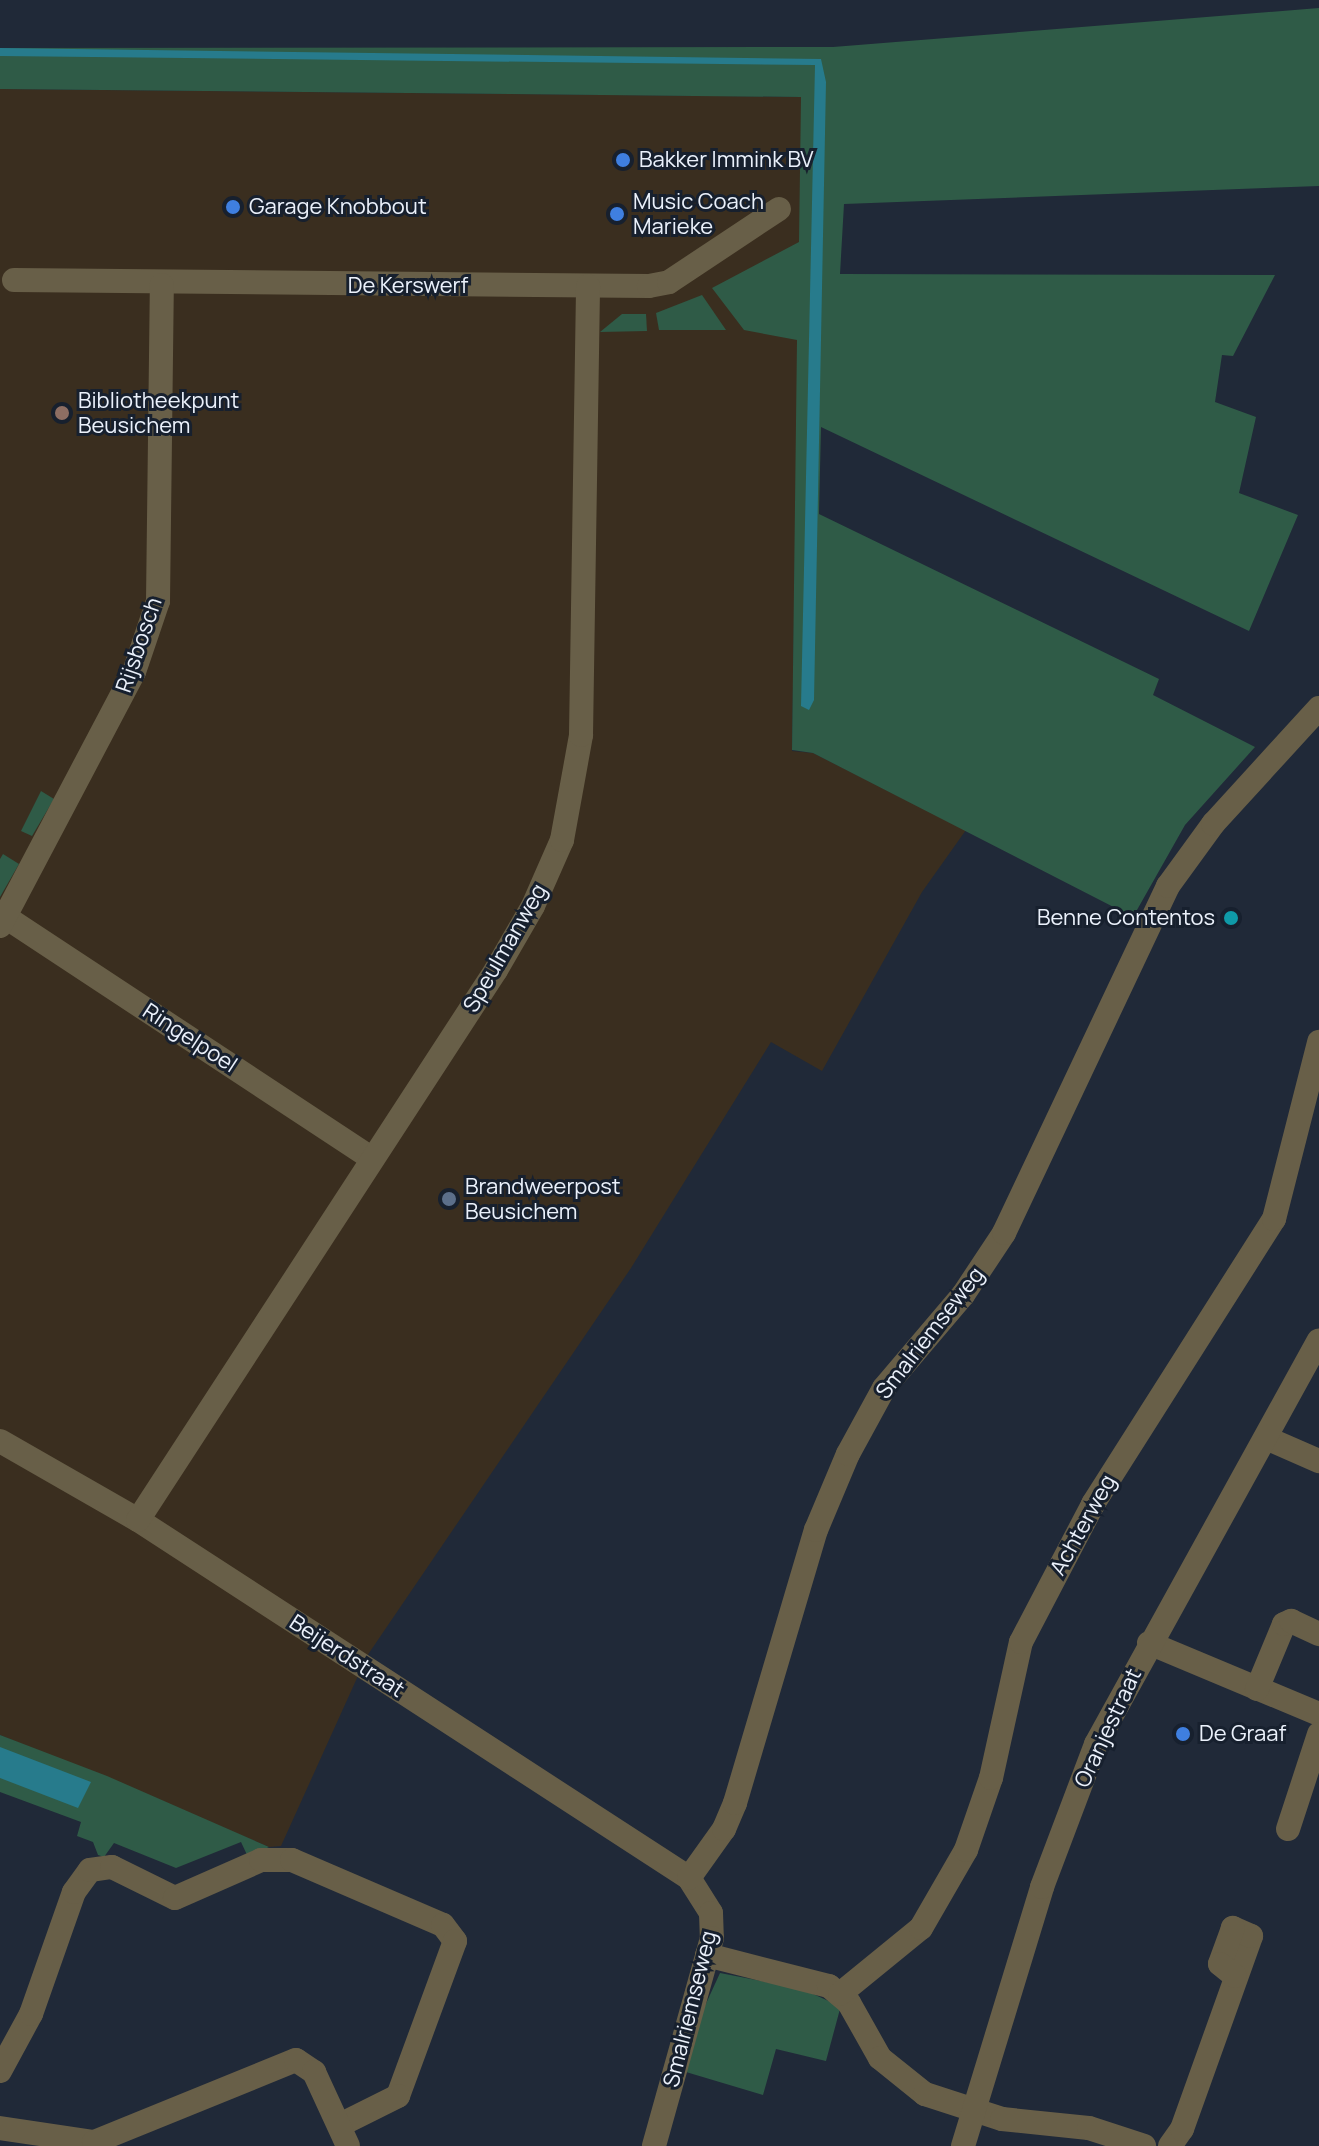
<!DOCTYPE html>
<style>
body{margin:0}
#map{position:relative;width:1319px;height:2146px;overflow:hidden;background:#202938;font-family:Manrope,sans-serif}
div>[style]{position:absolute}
.industrial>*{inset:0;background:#3a2e1f}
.green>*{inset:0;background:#2f5b47}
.water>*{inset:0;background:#277b8c}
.minor>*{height:24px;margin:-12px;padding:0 12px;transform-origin:12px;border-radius:12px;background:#685f48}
.dots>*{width:22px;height:22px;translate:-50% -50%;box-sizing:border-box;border:4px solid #17202e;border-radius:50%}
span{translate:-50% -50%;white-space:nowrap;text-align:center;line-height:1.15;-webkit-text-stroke:6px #17202e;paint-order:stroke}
.poi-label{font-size:22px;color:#ebf1fb}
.left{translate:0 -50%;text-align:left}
.right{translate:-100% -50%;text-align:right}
.street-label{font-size:22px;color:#ebf1fb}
</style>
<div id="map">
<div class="industrial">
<i style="clip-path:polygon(0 89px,802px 97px,792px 751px,813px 753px,966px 830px,922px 892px,822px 1071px,771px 1042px,631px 1268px,367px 1656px,281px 1846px,269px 1847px,0 1735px)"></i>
</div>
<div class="green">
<i style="clip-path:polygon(1319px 8px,1319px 186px,844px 204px,840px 274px,1275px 275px,1233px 356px,1222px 355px,1215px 402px,1256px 417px,1239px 493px,1298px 515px,1249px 631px,821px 427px,819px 514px,1159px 679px,1153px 695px,1255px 747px,1185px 825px,1133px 917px,813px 753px,792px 750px,797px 340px,744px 330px,712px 288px,799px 242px,801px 97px,0 89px,0 48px,833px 47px)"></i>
<i style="clip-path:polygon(702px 295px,726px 330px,659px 330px,656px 313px)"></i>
<i style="clip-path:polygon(622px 314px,646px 314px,647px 331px,600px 332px)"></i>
<i style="clip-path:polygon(41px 791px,54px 799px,32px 836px,21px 831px)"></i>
<i style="clip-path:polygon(3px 854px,19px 864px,0 897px,0 859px)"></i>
<i style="clip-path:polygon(0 1735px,107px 1776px,269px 1847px,248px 1857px,241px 1842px,176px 1868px,114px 1843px,104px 1857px,98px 1855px,93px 1842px,77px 1836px,81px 1822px,0 1792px)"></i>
<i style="clip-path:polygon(720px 1973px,802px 1989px,833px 2003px,840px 2009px,826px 2061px,776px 2049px,763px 2095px,686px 2072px,698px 2021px)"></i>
</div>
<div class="water">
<i style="clip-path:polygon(0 48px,821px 59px,826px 82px,814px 700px,809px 710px,801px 706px,815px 65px,0 56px)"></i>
<i style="clip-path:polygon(0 1747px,91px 1782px,78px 1808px,0 1778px)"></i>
</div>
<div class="minor">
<i style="left:14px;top:280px;width:635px;rotate:0.54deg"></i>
<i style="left:649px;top:286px;width:20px;rotate:-11deg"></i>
<i style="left:669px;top:282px;width:132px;rotate:-33.6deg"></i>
<i style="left:7px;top:918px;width:437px;rotate:33.4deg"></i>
<i style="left:0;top:926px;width:287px;rotate:-62.2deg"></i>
<i style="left:134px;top:672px;width:75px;rotate:-71.3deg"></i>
<i style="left:158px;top:601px;width:316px;rotate:-89.3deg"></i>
<i style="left:1266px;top:1438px;width:58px;rotate:23.5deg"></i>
<i style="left:0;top:1441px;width:159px;rotate:29.8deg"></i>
<i style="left:138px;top:1520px;width:657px;rotate:33.01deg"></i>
<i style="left:689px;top:1878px;width:41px;rotate:57.8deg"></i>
<i style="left:711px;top:1913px;width:25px;rotate:88deg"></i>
<i style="left:712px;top:1938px;width:216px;rotate:105.6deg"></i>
<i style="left:138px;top:1520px;width:656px;rotate:-56.94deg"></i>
<i style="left:496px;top:970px;width:74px;rotate:-60deg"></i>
<i style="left:533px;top:906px;width:72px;rotate:-66.3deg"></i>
<i style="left:562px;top:840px;width:107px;rotate:-79.7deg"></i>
<i style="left:581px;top:735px;width:449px;rotate:-89.1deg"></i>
<i style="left:1149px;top:1643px;width:184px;rotate:22.7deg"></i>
<i style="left:1257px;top:1689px;width:70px;rotate:-67.4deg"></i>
<i style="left:1284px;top:1624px;width:8px;rotate:-23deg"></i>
<i style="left:1291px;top:1621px;width:31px;rotate:25deg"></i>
<i style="left:1288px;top:1829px;width:100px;rotate:-71.9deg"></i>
<i style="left:689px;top:1878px;width:60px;rotate:-54.5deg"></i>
<i style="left:724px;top:1829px;width:28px;rotate:-67deg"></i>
<i style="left:735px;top:1803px;width:285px;rotate:-73.5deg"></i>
<i style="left:816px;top:1530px;width:82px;rotate:-67.2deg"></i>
<i style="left:848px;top:1454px;width:75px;rotate:-61.4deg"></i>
<i style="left:884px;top:1388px;width:122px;rotate:-49.7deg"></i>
<i style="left:963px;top:1295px;width:74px;rotate:-56.5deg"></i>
<i style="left:1004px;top:1233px;width:384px;rotate:-64.7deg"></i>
<i style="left:1168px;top:886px;width:77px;rotate:-54deg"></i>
<i style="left:1213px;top:824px;width:157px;rotate:-47.6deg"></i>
<i style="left:707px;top:1955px;width:126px;rotate:14.3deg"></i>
<i style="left:829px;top:1986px;width:26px;rotate:40deg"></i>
<i style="left:849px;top:2003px;width:63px;rotate:60.6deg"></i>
<i style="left:880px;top:2058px;width:58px;rotate:38.7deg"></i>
<i style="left:925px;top:2094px;width:81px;rotate:18deg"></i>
<i style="left:1002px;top:2119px;width:87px;rotate:5.9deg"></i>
<i style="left:1089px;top:2128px;width:58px;rotate:18.1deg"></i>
<i style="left:840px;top:1994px;width:104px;rotate:-39.2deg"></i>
<i style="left:921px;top:1928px;width:90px;rotate:-60deg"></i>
<i style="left:966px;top:1850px;width:76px;rotate:-70.9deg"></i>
<i style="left:991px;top:1778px;width:139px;rotate:-77.6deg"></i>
<i style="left:1021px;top:1642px;width:156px;rotate:-62.4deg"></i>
<i style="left:1093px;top:1504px;width:338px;rotate:-57.6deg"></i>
<i style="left:1274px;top:1219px;width:183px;rotate:-75.7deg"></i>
<i style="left:0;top:2071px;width:65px;rotate:-61.5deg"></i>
<i style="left:31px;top:2014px;width:129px;rotate:-70.6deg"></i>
<i style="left:74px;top:1892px;width:27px;rotate:-54deg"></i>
<i style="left:90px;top:1870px;width:22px;rotate:-8deg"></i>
<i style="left:112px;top:1867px;width:70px;rotate:26.2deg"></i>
<i style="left:175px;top:1898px;width:94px;rotate:-23.8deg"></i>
<i style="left:261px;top:1860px;width:31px"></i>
<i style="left:292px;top:1860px;width:164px;rotate:23.3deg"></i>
<i style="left:443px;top:1925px;width:20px;rotate:53deg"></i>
<i style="left:455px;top:1941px;width:165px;rotate:110.2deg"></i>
<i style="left:398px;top:2096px;width:65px;rotate:153.4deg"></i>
<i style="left:0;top:2128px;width:95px;rotate:8.5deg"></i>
<i style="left:94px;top:2142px;width:218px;rotate:-22.1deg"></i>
<i style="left:296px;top:2060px;width:22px;rotate:34deg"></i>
<i style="left:314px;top:2072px;width:81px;rotate:65.3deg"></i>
<i style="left:963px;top:2146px;width:271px;rotate:-73deg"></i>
<i style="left:1042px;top:1887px;width:153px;rotate:-69.3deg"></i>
<i style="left:1096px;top:1744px;width:461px;rotate:-61.1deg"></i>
<i style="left:1170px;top:2146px;width:21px;rotate:-55deg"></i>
<i style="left:1182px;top:2129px;width:205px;rotate:-70.3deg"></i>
<i style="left:1251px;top:1936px;width:20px;rotate:-156deg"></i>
<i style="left:1233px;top:1928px;width:38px;rotate:110deg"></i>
<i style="left:1220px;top:1964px;width:19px;rotate:39deg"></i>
</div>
<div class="dots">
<i style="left:623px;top:160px;background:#3f7fe0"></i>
<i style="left:233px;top:207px;background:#3f7fe0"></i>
<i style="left:617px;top:214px;background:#3f7fe0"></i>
<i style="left:62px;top:413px;background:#8d6e63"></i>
<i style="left:1231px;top:918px;background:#0f9aa8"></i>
<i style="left:449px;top:1199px;background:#5c6f8a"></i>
<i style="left:1183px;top:1734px;background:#3f7fe0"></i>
</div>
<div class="poi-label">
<span class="left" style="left:639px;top:160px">Bakker Immink BV</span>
<span class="left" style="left:633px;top:214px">Music Coach<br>Marieke</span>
<span class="left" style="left:249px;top:207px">Garage Knobbout</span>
<span class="left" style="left:78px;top:413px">Bibliotheekpunt<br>Beusichem</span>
<span class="right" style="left:1215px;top:918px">Benne Contentos</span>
<span class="left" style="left:465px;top:1199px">Brandweerpost<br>Beusichem</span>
<span class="left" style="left:1199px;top:1734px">De Graaf</span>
</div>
<div class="street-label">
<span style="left:408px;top:286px">De Kerswerf</span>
<span style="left:139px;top:645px;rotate:-71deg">Rijsbosch</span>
<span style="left:505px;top:948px;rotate:-60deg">Speulmanweg</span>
<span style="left:190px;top:1038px;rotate:33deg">Ringelpoel</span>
<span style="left:930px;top:1333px;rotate:-52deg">Smalriemseweg</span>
<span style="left:1083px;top:1525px;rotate:-61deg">Achterweg</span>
<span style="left:347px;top:1656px;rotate:33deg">Beijerdstraat</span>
<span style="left:1108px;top:1728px;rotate:-65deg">Oranjestraat</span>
<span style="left:690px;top:2009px;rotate:-76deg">Smalriemseweg</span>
</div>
</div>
